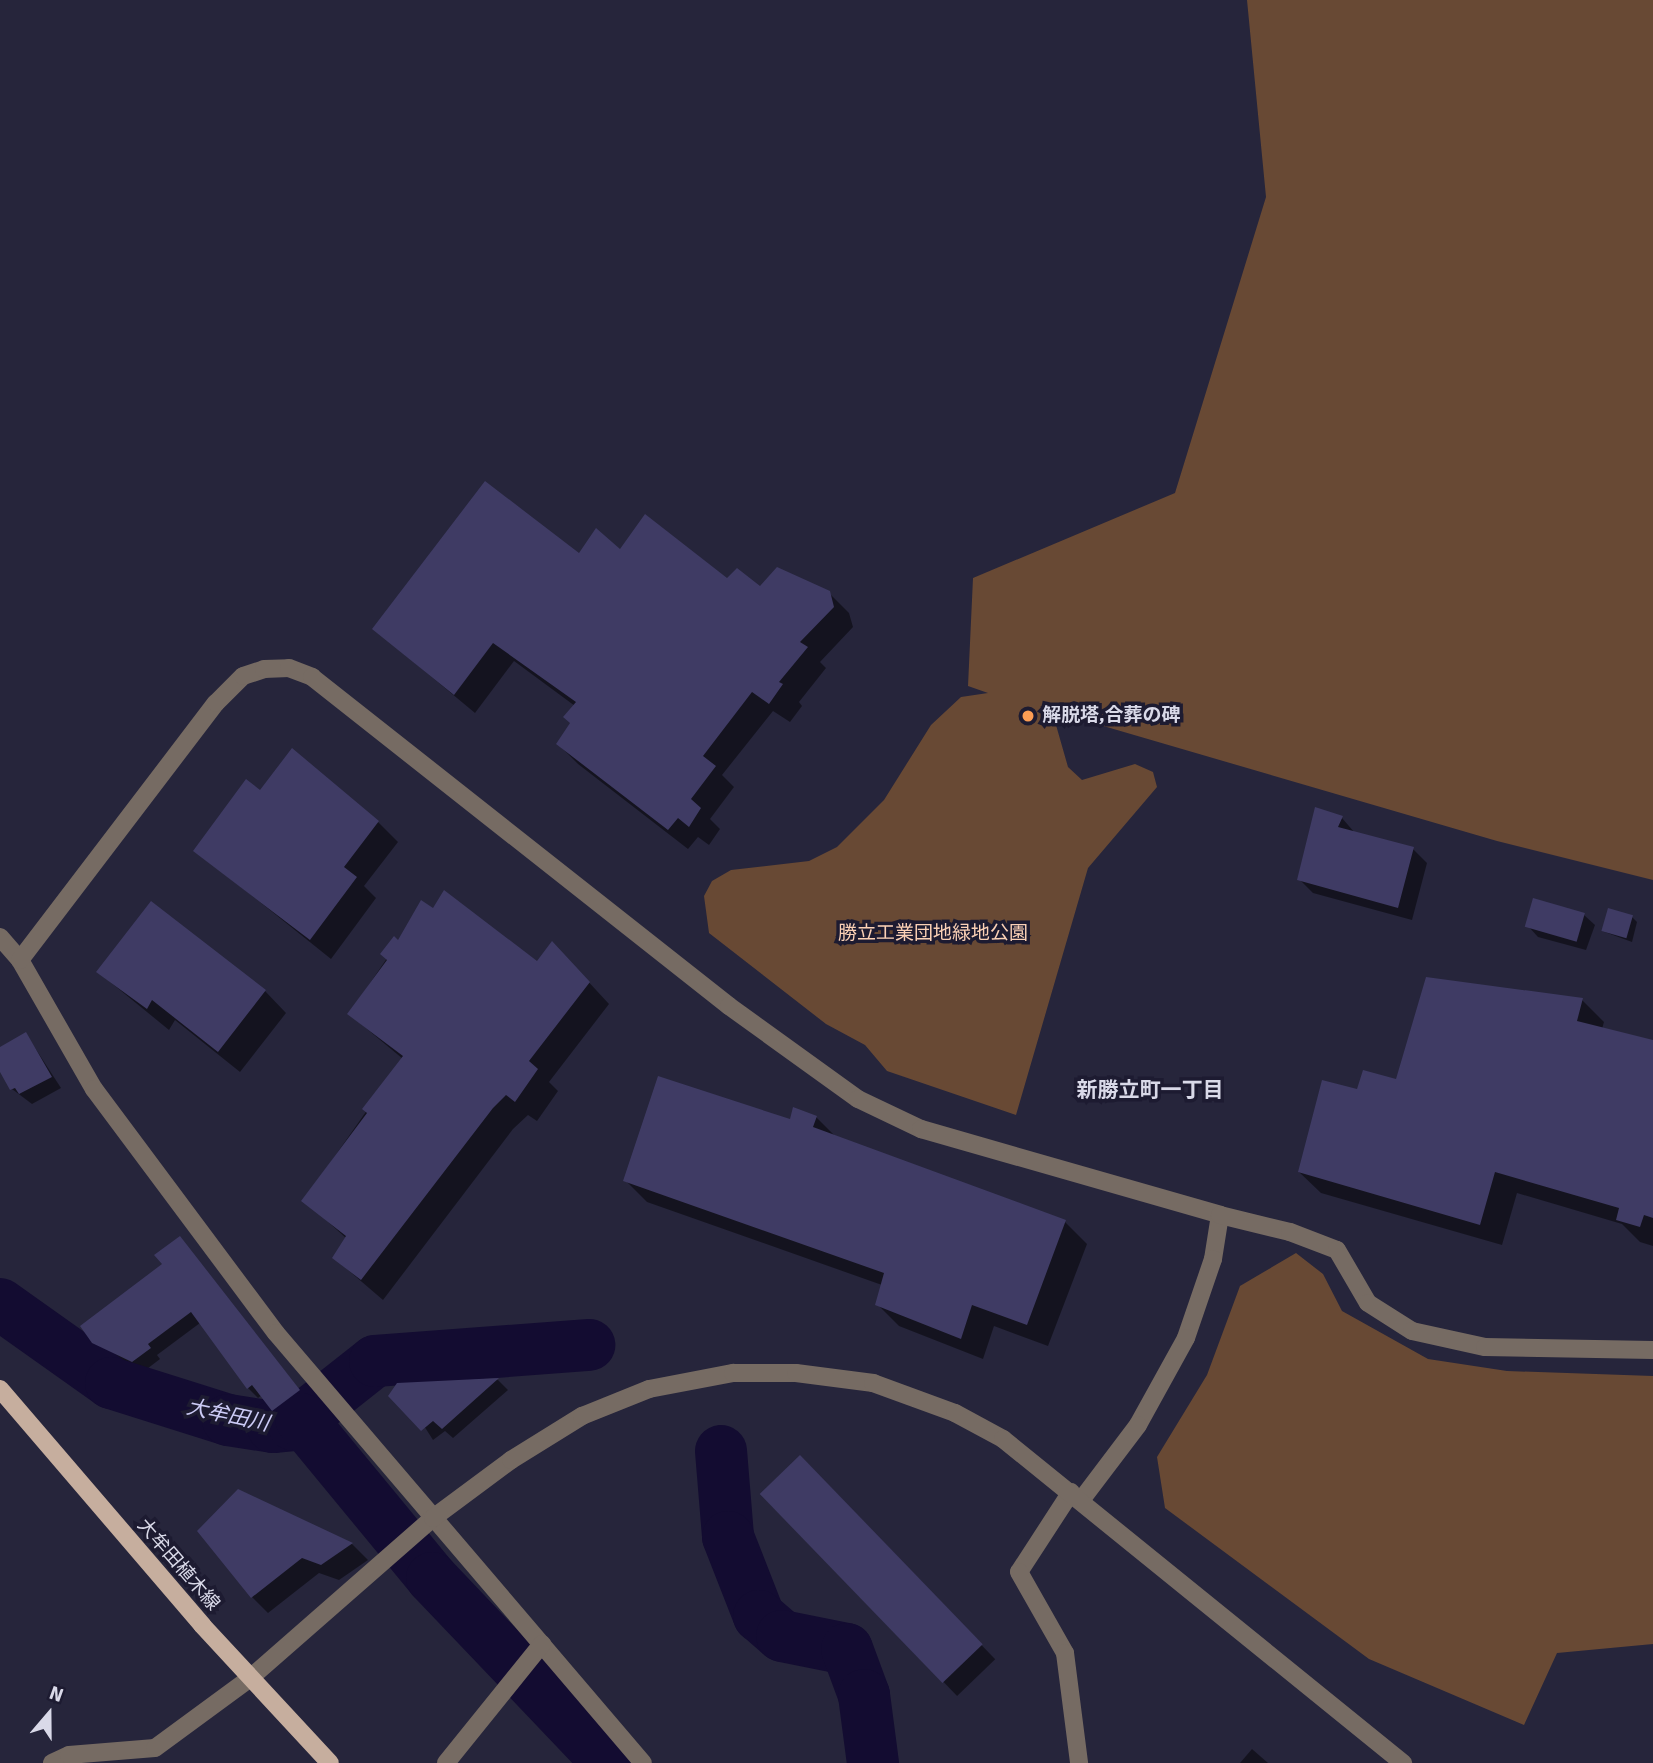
<!DOCTYPE html>
<meta charset="utf-8">
<style>
body{margin:0}
#map{position:relative;width:1653px;height:1763px;overflow:hidden;background:#26253b;font-family:Signika,"Noto Sans JP",sans-serif}
div>[style]{position:absolute}
.green>*{inset:0;background:#684934}
.shadow>*{inset:0;background:#0007;transform-origin:0 0}
.river>*{height:52px;margin:-26px;padding:0 26px;transform-origin:26px;border-radius:26px;background:#130c31}
.building>*{inset:0;background:#3f3b64;transform-origin:0 0}
.minor>*{height:18px;margin:-9px;padding:0 9px;transform-origin:9px;border-radius:9px;background:#766b63}
.major>*{height:18px;margin:-9px;padding:0 9px;transform-origin:9px;border-radius:9px;background:#c6ae9e}
.dots>*{width:19px;height:19px;translate:-50% -50%;box-sizing:border-box;border:4px solid #1d1b31;border-radius:50%}
span{translate:-50% -50%;white-space:nowrap;text-align:center;line-height:1.15;-webkit-text-stroke:7px #1d1b31;paint-order:stroke}
.poi-label{font-size:19px;color:#d9d9e8;font-weight:700}
.left{translate:0 -50%;text-align:left}
.park-label{font-size:19px;color:#fbd1b6}
.street-label{font-size:19px;color:#d9d9e8}
.neighbourhood-label{font-size:21px;color:#d9d9e8;font-weight:700}
.water-label{font-size:21px;color:#cccbf6;font-style:italic}
.north{position:absolute;left:14px;top:1679px;width:70px;height:70px;-webkit-text-stroke:5px #1d1b31;paint-order:stroke;rotate:20deg;font-size:19px;font-weight:700;line-height:28px;text-align:center;color:#d9d9e8}
.north::after{content:'';display:block;margin:auto;width:24px;height:32px;background:#d9d9e8;clip-path:polygon(50% 0,100% 100%,50% 72%,0 100%)}
</style>
<div id="map">
<div class="green">
<i style="clip-path:polygon(1247px 0,1653px 0,1653px 880px,1497px 841px,1052px 711px,1068px 767px,1082px 780px,1135px 764px,1153px 772px,1157px 787px,1088px 868px,1016px 1115px,887px 1071px,865px 1045px,826px 1024px,709px 933px,704px 896px,712px 881px,731px 870px,809px 861px,837px 847px,884px 800px,931px 725px,961px 697px,988px 693px,968px 686px,973px 578px,1175px 493px,1266px 197px)"></i>
<i style="clip-path:polygon(1296px 1253px,1323px 1274px,1342px 1311px,1428px 1359px,1507px 1371px,1653px 1376px,1653px 1644px,1557px 1653px,1524px 1725px,1369px 1659px,1165px 1508px,1157px 1457px,1207px 1375px,1240px 1286px)"></i>
</div>
<div class="shadow">
<i style="clip-path:polygon(620px 552px,760px 589px,829px 593px,849px 613px,853px 627px,820px 662px,826px 668px,799px 702px,802px 706px,790px 722px,773px 711px,722px 775px,734px 787px,710px 819px,720px 829px,709px 845px,698px 837px,688px 849px,578px 764px,558px 744px,571px 723px,575px 706px,514px 661px,475px 713px,374px 629px,579px 555px)"></i>
<i style="clip-path:polygon(260px 793px,378px 822px,398px 842px,364px 886px,376px 898px,331px 959px,195px 850px)"></i>
<i style="clip-path:polygon(1342px 818px,1355px 833px,1413px 849px,1427px 863px,1412px 920px,1313px 893px,1299px 879px)"></i>
<i style="clip-path:polygon(1584px 915px,1595px 925px,1586px 950px,1538px 937px,1528px 926px)"></i>
<i style="clip-path:polygon(1632px 917px,1637px 922px,1632px 942px,1602px 931px)"></i>
<i style="clip-path:polygon(398px 942px,537px 963px,572px 964px,609px 1004px,549px 1082px,558px 1091px,537px 1121px,528px 1115px,513px 1129px,383px 1300px,334px 1258px,347px 1239px,304px 1200px,403px 1059px,349px 1014px)"></i>
<i style="clip-path:polygon(98px 972px,265px 991px,286px 1013px,240px 1072px,175px 1020px,169px 1030px)"></i>
<i style="clip-path:polygon(1582px 1000px,1604px 1022px,1602px 1029px,1653px 1042px,1653px 1246px,1640px 1242px,1622px 1224px,1517px 1193px,1502px 1245px,1321px 1193px,1299px 1172px,1359px 1091px,1398px 1081px)"></i>
<i style="clip-path:polygon(26px 1034px,61px 1088px,32px 1104px,12px 1089px,0 1068px,0 1049px)"></i>
<i style="clip-path:polygon(816px 1117px,836px 1137px,1065px 1222px,1087px 1244px,1048px 1346px,994px 1326px,983px 1359px,899px 1326px,877px 1304px,882px 1285px,647px 1202px,625px 1180px)"></i>
<i style="clip-path:polygon(180px 1238px,308px 1401px,283px 1420px,262px 1395px,258px 1398px,248px 1388px,200px 1323px,157px 1355px,160px 1359px,143px 1372px,105px 1353px,94px 1342px,164px 1265px)"></i>
<i style="clip-path:polygon(498px 1380px,508px 1390px,453px 1438px,445px 1431px,433px 1440px,398px 1385px)"></i>
<i style="left:800px;top:1457px;width:281px;height:53px;rotate:46deg"></i>
<i style="clip-path:polygon(239px 1491px,352px 1544px,368px 1560px,339px 1580px,319px 1573px,268px 1613px,252px 1597px)"></i>
<i style="clip-path:polygon(1252px 1749px,1268px 1763px,1240px 1763px)"></i>
</div>
<div class="river">
<i style="left:0;top:1304px;width:136px;rotate:35.4deg"></i>
<i style="left:111px;top:1383px;width:123px;rotate:17.5deg"></i>
<i style="left:228px;top:1420px;width:46px;rotate:8.8deg"></i>
<i style="left:273px;top:1427px;width:21px;rotate:-5deg"></i>
<i style="left:294px;top:1425px;width:103px;rotate:-38.3deg"></i>
<i style="left:375px;top:1361px;width:215px;rotate:-4.3deg"></i>
<i style="left:301px;top:1419px;width:206px;rotate:50.5deg"></i>
<i style="left:432px;top:1578px;width:255px;rotate:46.4deg"></i>
<i style="left:721px;top:1451px;width:86px;rotate:85.3deg"></i>
<i style="left:728px;top:1537px;width:85px;rotate:68.6deg"></i>
<i style="left:759px;top:1616px;width:30px;rotate:41deg"></i>
<i style="left:782px;top:1636px;width:66px;rotate:11.3deg"></i>
<i style="left:847px;top:1649px;width:49px;rotate:69.7deg"></i>
<i style="left:864px;top:1695px;width:69px;rotate:82.5deg"></i>
</div>
<div class="building">
<i style="clip-path:polygon(485px 481px,579px 553px,596px 528px,620px 549px,645px 514px,727px 578px,737px 568px,760px 586px,777px 567px,830px 591px,834px 607px,800px 642px,808px 647px,779px 682px,783px 684px,769px 704px,752px 692px,703px 756px,716px 766px,691px 799px,701px 808px,689px 827px,678px 818px,668px 830px,556px 744px,570px 723px,563px 717px,576px 702px,493px 643px,454px 695px,372px 629px)"></i>
<i style="clip-path:polygon(292px 748px,379px 821px,344px 867px,357px 877px,310px 940px,193px 851px,246px 779px,260px 790px)"></i>
<i style="clip-path:polygon(1315px 807px,1343px 816px,1338px 827px,1414px 847px,1398px 908px,1297px 880px)"></i>
<i style="clip-path:polygon(444px 890px,537px 961px,552px 941px,590px 982px,529px 1061px,538px 1069px,515px 1102px,506px 1095px,493px 1108px,361px 1280px,332px 1258px,346px 1236px,301px 1201px,367px 1113px,362px 1109px,403px 1056px,347px 1014px,387px 960px,380px 954px,394px 936px,398px 940px,421px 900px,433px 908px)"></i>
<i style="left:1533px;top:898px;width:54px;height:30px;rotate:16deg"></i>
<i style="clip-path:polygon(151px 901px,266px 990px,218px 1052px,152px 1000px,147px 1009px,96px 972px)"></i>
<i style="left:1608px;top:908px;width:26px;height:24px;rotate:16deg"></i>
<i style="clip-path:polygon(1426px 977px,1583px 998px,1577px 1021px,1653px 1040px,1653px 1218px,1644px 1215px,1640px 1227px,1616px 1220px,1619px 1208px,1495px 1172px,1480px 1225px,1298px 1172px,1322px 1080px,1357px 1089px,1363px 1070px,1396px 1079px)"></i>
<i style="clip-path:polygon(26px 1032px,52px 1077px,19px 1094px,15px 1088px,10px 1090px,0 1072px,0 1047px)"></i>
<i style="clip-path:polygon(658px 1076px,790px 1119px,793px 1107px,817px 1116px,813px 1127px,1066px 1220px,1027px 1325px,972px 1305px,961px 1339px,875px 1305px,884px 1273px,623px 1181px)"></i>
<i style="clip-path:polygon(180px 1236px,300px 1390px,272px 1411px,252px 1385px,247px 1389px,191px 1312px,148px 1344px,151px 1348px,132px 1362px,92px 1343px,80px 1326px,162px 1264px,154px 1255px)"></i>
<i style="clip-path:polygon(499px 1378px,442px 1429px,433px 1421px,421px 1431px,388px 1396px,397px 1383px)"></i>
<i style="left:800px;top:1455px;width:263px;height:56px;rotate:46deg"></i>
<i style="clip-path:polygon(238px 1489px,353px 1543px,321px 1565px,302px 1558px,251px 1598px,197px 1531px)"></i>
</div>
<div class="minor">
<i style="left:0;top:937px;width:30px;rotate:49deg"></i>
<i style="left:20px;top:960px;width:149px;rotate:60.2deg"></i>
<i style="left:94px;top:1089px;width:304px;rotate:53.3deg"></i>
<i style="left:276px;top:1333px;width:565px;rotate:49.52deg"></i>
<i style="left:20px;top:960px;width:323px;rotate:-52.7deg"></i>
<i style="left:216px;top:703px;width:38px;rotate:-45deg"></i>
<i style="left:243px;top:676px;width:22px;rotate:-18deg"></i>
<i style="left:264px;top:669px;width:25px;rotate:-2deg"></i>
<i style="left:289px;top:668px;width:25px;rotate:21deg"></i>
<i style="left:312px;top:677px;width:531px;rotate:38.27deg"></i>
<i style="left:729px;top:1006px;width:159px;rotate:35.8deg"></i>
<i style="left:858px;top:1099px;width:70px;rotate:25.5deg"></i>
<i style="left:921px;top:1129px;width:311px;rotate:16deg"></i>
<i style="left:1220px;top:1215px;width:45px;rotate:99deg"></i>
<i style="left:1213px;top:1259px;width:83px;rotate:108.9deg"></i>
<i style="left:1186px;top:1338px;width:99px;rotate:118.9deg"></i>
<i style="left:1138px;top:1425px;width:93px;rotate:127.1deg"></i>
<i style="left:1220px;top:1215px;width:72px;rotate:13.7deg"></i>
<i style="left:1290px;top:1232px;width:50px;rotate:21deg"></i>
<i style="left:1337px;top:1250px;width:61px;rotate:59.7deg"></i>
<i style="left:1368px;top:1303px;width:52px;rotate:32.5deg"></i>
<i style="left:1412px;top:1331px;width:75px;rotate:12.4deg"></i>
<i style="left:1485px;top:1347px;width:168px;rotate:1deg"></i>
<i style="left:1071px;top:1492px;width:95px;rotate:123deg"></i>
<i style="left:1019px;top:1572px;width:93px;rotate:60.4deg"></i>
<i style="left:1065px;top:1653px;width:111px;rotate:82.7deg"></i>
<i style="left:52px;top:1763px;width:19px;rotate:-25deg"></i>
<i style="left:69px;top:1755px;width:86px;rotate:-4.7deg"></i>
<i style="left:155px;top:1748px;width:117px;rotate:-36.3deg"></i>
<i style="left:249px;top:1679px;width:244px;rotate:-41.2deg"></i>
<i style="left:433px;top:1518px;width:97px;rotate:-36.6deg"></i>
<i style="left:511px;top:1460px;width:84px;rotate:-31.8deg"></i>
<i style="left:582px;top:1416px;width:72px;rotate:-21.9deg"></i>
<i style="left:649px;top:1389px;width:86px;rotate:-10.8deg"></i>
<i style="left:733px;top:1373px;width:63px"></i>
<i style="left:796px;top:1373px;width:78px;rotate:7.4deg"></i>
<i style="left:873px;top:1383px;width:87px;rotate:20.1deg"></i>
<i style="left:955px;top:1413px;width:55px;rotate:28.4deg"></i>
<i style="left:1003px;top:1439px;width:515px;rotate:39.01deg"></i>
<i style="left:446px;top:1763px;width:153px;rotate:-51.1deg"></i>
</div>
<div class="major">
<i style="left:0;top:1389px;width:311px;rotate:49.4deg"></i>
<i style="left:202px;top:1625px;width:188px;rotate:47.2deg"></i>
</div>
<div class="dots">
<i style="left:1028px;top:716px;background:#fc9d54"></i>
</div>
<div class="poi-label">
<span class="left" style="left:1042px;top:716px">解脱塔,合葬の碑</span>
</div>
<div class="park-label">
<span style="left:933px;top:934px">勝立工業団地緑地公園</span>
</div>
<div class="street-label">
<span style="left:178px;top:1565px;rotate:49deg">大牟田植木線</span>
</div>
<div class="neighbourhood-label">
<span style="left:1150px;top:1090px">新勝立町一丁目</span>
</div>
<div class="water-label">
<span style="left:228px;top:1415px;rotate:12deg">大牟田川</span>
</div>
<div class="north">N</div>
</div>
